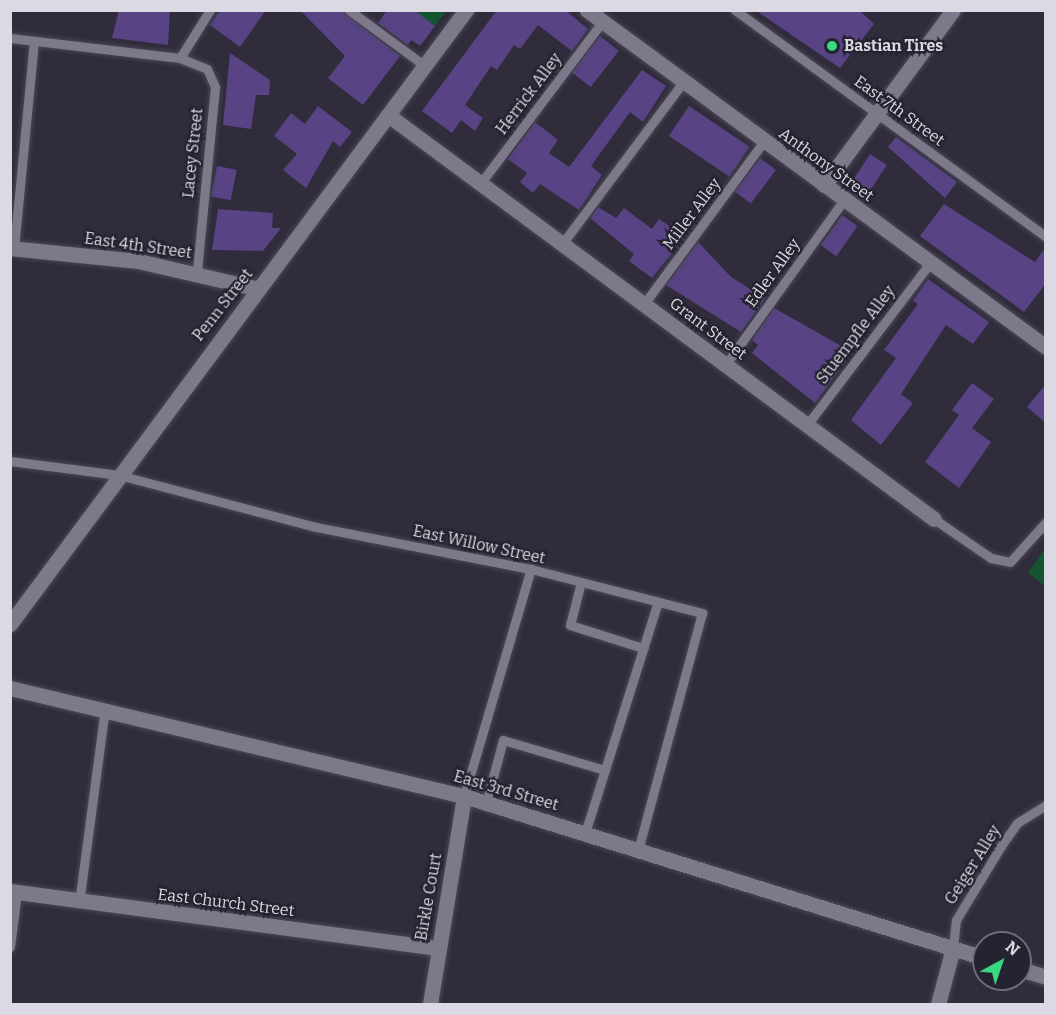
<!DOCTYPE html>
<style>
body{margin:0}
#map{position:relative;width:1056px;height:1015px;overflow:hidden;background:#302c3c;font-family:Bitter,serif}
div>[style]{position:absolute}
.green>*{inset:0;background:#145430}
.building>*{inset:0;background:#584385;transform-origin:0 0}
.roads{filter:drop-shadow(0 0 2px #4b4855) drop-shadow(0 0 2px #4b4855)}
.service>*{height:9px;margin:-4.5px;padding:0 4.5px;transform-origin:4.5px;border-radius:4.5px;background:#7d798b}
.minor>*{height:15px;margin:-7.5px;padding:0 7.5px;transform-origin:7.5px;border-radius:7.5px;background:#7d798b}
.secondary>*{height:15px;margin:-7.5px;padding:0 7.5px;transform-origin:7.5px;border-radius:7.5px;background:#7d798b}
.dots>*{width:16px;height:16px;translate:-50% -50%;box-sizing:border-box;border:3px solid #262331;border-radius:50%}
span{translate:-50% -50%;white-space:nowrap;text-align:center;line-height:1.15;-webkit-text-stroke:4.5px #262331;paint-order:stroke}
.poi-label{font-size:16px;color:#dbd9e3;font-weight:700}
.left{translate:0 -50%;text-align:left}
.street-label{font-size:16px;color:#dbd9e3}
.frame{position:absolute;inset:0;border:12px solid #dbd9e3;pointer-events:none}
.north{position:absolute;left:972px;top:931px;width:60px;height:60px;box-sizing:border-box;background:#262331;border:2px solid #6e6c78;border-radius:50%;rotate:40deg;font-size:16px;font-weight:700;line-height:24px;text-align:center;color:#dbd9e3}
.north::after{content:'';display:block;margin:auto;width:21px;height:27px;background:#37d880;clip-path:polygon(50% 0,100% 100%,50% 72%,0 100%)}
</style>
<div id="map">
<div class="green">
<i style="clip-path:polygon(414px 11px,446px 11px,435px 26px)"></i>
<i style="clip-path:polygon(1045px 548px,1045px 586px,1028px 573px)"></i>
</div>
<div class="building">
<i style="clip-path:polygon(119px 10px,170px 10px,168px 45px,112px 38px)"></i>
<i style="clip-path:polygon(220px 10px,266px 10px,240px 47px,210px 25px)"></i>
<i style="clip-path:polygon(300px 10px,341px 10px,400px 56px,363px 105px,328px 78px,345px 56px)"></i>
<i style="clip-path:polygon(387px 10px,414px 10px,435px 26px,420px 46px,411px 40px,408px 45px,378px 23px)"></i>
<i style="clip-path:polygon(497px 10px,565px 10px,588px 29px,572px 51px,538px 25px,520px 49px,514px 45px,497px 70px,491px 66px,465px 105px,483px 118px,475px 131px,461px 120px,452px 133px,422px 111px)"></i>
<i style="clip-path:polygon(755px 10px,859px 10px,874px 24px,840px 68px)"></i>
<i style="left:600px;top:36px;width:24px;height:46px;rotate:38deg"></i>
<i style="clip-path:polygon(230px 53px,270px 80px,269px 95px,256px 95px,251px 129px,223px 125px)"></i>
<i style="clip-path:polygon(642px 70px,666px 86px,643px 122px,630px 112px,591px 166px,602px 175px,579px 210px,540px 184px,533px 193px,520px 182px,527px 173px,508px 159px,535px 122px,558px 140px,549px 153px,569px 167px)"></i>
<i style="clip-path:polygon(318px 106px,352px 132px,340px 147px,333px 141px,306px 188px,283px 170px,297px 154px,274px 136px,291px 113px,305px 124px)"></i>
<i style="left:689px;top:106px;width:73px;height:36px;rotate:34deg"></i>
<i style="clip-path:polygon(896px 137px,957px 182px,945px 198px,888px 147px)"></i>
<i style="left:870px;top:154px;width:20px;height:34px;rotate:33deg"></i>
<i style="left:760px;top:158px;width:20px;height:42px;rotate:37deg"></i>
<i style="left:217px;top:166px;width:20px;height:31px;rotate:11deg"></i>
<i style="clip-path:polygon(944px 204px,1035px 262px,1046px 247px,1046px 283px,1024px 312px,920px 236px)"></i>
<i style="clip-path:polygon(598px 207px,616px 218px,624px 208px,652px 229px,659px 219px,685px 237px,652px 278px,629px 261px,634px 254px,590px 218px)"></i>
<i style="clip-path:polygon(218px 209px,273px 213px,272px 228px,281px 228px,263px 251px,212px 250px)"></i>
<i style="left:842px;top:215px;width:19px;height:37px;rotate:35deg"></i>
<i style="clip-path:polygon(698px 242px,731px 277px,765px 298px,741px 332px,666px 285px)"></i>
<i style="clip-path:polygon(928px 279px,989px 322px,973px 344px,946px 325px,901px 394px,913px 403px,881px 445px,851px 420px,896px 358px,884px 350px,918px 304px,913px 301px)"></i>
<i style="clip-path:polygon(774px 308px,852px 352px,815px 403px,752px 353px,758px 345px,752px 340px)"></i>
<i style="clip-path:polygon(972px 383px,994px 399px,972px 428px,991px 442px,959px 488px,925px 462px,959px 415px,952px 410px)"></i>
<i style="clip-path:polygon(1046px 384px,1046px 423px,1027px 407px)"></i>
</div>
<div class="roads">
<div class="service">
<i style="left:349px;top:10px;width:94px;rotate:36.4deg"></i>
<i style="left:735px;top:10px;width:385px;rotate:36.1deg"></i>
<i style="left:10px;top:38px;width:171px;rotate:6.7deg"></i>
<i style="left:180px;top:58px;width:29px;rotate:22deg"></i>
<i style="left:207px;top:69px;width:20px;rotate:66deg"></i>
<i style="left:215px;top:87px;width:186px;rotate:95.6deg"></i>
<i style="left:180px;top:58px;width:57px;rotate:-58deg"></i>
<i style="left:480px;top:184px;width:203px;rotate:-53deg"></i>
<i style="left:562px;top:244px;width:202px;rotate:-53.2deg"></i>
<i style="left:14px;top:248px;width:208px;rotate:-84.5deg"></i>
<i style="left:644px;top:304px;width:202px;rotate:-53.6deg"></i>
<i style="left:726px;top:364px;width:202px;rotate:-54.3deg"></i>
<i style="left:807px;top:425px;width:203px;rotate:-52.8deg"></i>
<i style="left:10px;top:461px;width:110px;rotate:7.3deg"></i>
<i style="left:119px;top:475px;width:204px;rotate:14.8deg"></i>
<i style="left:316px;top:527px;width:219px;rotate:11.1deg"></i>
<i style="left:531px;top:569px;width:177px;rotate:14.4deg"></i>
<i style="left:702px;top:613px;width:245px;rotate:105.1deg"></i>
<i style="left:934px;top:519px;width:69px;rotate:34.4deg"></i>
<i style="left:991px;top:558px;width:19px;rotate:12deg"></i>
<i style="left:1010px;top:562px;width:54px;rotate:-48deg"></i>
<i style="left:581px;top:582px;width:44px;rotate:104.3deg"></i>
<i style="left:570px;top:625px;width:77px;rotate:17.5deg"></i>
<i style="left:464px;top:796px;width:237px;rotate:-73.6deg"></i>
<i style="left:486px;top:803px;width:65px;rotate:-74.9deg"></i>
<i style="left:503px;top:740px;width:106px;rotate:16.4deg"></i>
<i style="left:585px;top:833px;width:242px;rotate:-72.5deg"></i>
<i style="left:79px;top:903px;width:197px;rotate:-82.4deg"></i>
<i style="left:10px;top:947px;width:55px;rotate:-82.7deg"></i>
<i style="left:953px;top:948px;width:28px;rotate:-84deg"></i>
<i style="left:956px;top:920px;width:87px;rotate:-58.7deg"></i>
<i style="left:1001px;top:846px;width:28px;rotate:-55deg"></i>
<i style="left:1017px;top:823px;width:34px;rotate:-32deg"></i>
</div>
<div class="minor">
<i style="left:587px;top:10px;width:569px;rotate:36.29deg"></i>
<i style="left:388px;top:115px;width:679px;rotate:36.5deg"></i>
<i style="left:824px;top:185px;width:217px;rotate:-53.6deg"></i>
<i style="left:10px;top:248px;width:129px;rotate:5.8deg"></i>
<i style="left:138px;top:261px;width:124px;rotate:13deg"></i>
<i style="left:10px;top:624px;width:765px;rotate:-53.4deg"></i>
<i style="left:10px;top:891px;width:432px;rotate:7.6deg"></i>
<i style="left:430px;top:1004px;width:211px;rotate:-80.7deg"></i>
<i style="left:938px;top:1004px;width:58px;rotate:-75deg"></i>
</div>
<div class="secondary">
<i style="left:10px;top:688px;width:467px;rotate:13.4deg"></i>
<i style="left:464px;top:796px;width:545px;rotate:17.3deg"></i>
<i style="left:1020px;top:969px;width:27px;rotate:17deg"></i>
</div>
</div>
<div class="dots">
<i style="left:832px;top:46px;background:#37d880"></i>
</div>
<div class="poi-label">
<span class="left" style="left:844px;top:46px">Bastian Tires</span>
</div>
<div class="street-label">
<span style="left:529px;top:94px;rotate:-53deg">Herrick Alley</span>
<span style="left:899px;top:111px;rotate:36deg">East 7th Street</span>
<span style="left:193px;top:153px;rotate:-84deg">Lacey Street</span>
<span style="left:826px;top:165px;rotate:36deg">Anthony Street</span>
<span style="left:692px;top:214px;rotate:-53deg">Miller Alley</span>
<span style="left:138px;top:246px;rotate:8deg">East 4th Street</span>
<span style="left:773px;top:273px;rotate:-54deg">Edler Alley</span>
<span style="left:223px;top:305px;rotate:-52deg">Penn Street</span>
<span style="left:708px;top:329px;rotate:37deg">Grant Street</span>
<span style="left:856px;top:335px;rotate:-53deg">Stuempfle Alley</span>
<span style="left:479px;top:545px;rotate:12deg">East Willow Street</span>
<span style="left:506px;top:791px;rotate:16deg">East 3rd Street</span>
<span style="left:973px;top:865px;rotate:-58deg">Geiger Alley</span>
<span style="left:429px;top:897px;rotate:-80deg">Birkle Court</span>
<span style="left:226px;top:903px;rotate:7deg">East Church Street</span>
</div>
<div class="frame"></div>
<div class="north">N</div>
</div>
